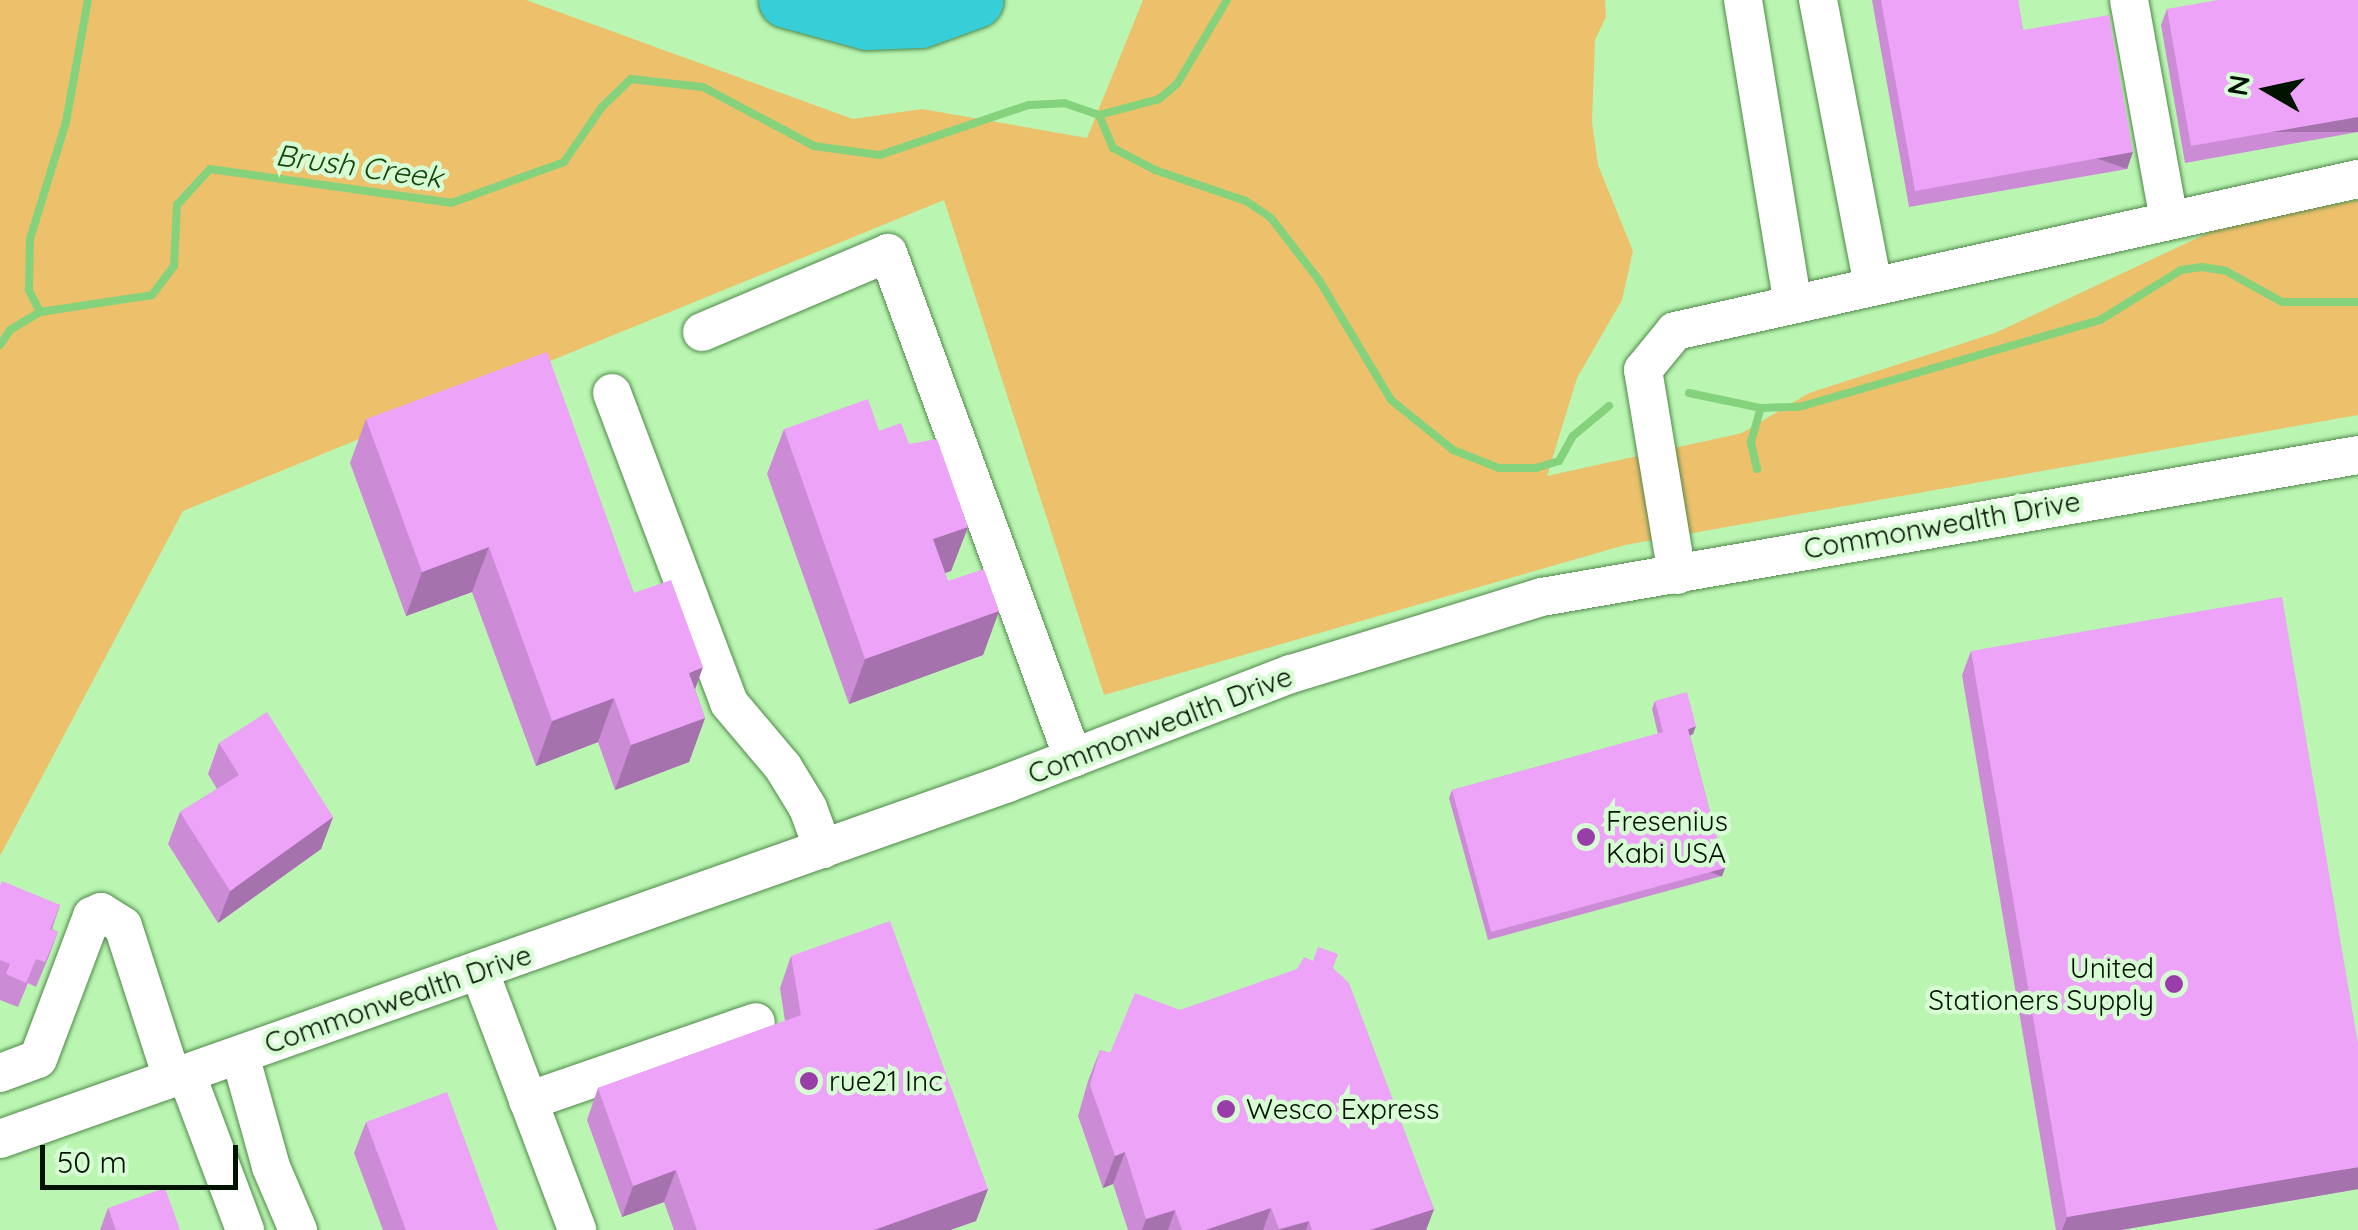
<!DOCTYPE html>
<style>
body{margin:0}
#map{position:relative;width:2358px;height:1230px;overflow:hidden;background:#baf6b2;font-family:Quicksand,sans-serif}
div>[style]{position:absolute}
.green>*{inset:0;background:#edc06c}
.stream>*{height:8px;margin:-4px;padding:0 4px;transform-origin:4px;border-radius:4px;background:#85d27c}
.roads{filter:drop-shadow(0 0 2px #508749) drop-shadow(0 0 2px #508749)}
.minor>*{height:38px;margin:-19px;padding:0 19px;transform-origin:19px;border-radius:19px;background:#fff}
.highway>*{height:55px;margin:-27.5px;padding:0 27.5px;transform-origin:27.5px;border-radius:27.5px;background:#38ced8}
.wall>*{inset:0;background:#cb8cd5}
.shaded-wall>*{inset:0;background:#a572ae;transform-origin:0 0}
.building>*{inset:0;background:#eca3f8}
.dots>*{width:28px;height:28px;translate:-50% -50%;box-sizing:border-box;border:5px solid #d8fcd4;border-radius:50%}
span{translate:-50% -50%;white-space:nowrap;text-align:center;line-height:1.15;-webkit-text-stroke:9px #d8fcd4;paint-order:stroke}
.street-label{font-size:28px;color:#001200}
.poi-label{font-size:28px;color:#001200}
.left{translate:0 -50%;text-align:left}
.right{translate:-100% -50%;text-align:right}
.water-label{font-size:30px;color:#13460d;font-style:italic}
.north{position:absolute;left:2218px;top:40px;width:100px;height:100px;-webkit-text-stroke:8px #d8fcd4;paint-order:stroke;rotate:279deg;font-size:28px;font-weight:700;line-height:40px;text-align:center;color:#001200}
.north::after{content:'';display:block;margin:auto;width:35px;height:45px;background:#001200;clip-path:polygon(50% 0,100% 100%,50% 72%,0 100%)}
.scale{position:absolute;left:40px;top:1145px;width:198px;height:45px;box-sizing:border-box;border:5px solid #001200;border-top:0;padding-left:12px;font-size:30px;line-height:35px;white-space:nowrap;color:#001200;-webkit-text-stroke:8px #d8fcd4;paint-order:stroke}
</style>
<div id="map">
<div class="green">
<i style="clip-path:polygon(0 0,526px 0,853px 119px,922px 109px,1087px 138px,1143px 0,1605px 0,1606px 17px,1595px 40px,1592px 122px,1598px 165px,1633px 251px,1622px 300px,1577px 378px,1547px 476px,1742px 433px,1809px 393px,1995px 333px,2225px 225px,2358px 200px,2358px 415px,1625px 545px,1104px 695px,944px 200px,183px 511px,0 856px)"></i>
</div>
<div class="stream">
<i style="left:1099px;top:115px;width:36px;rotate:67deg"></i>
<i style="left:1113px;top:148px;width:47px;rotate:27.6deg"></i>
<i style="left:1155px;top:170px;width:96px;rotate:18.8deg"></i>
<i style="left:1246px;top:201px;width:30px;rotate:34deg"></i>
<i style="left:1271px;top:218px;width:78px;rotate:52.3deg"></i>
<i style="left:1319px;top:280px;width:140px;rotate:59deg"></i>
<i style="left:1391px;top:400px;width:80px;rotate:38.9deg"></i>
<i style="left:1453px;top:450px;width:49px;rotate:21.4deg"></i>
<i style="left:1499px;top:468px;width:37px"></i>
<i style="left:1536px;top:468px;width:24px;rotate:-17deg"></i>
<i style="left:1559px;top:461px;width:29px;rotate:-61deg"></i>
<i style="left:1573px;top:436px;width:47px;rotate:-39.8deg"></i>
<i style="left:40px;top:312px;width:25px;rotate:-117deg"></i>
<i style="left:29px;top:290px;width:51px;rotate:-88.9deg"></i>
<i style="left:30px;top:239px;width:122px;rotate:-72.9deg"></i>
<i style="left:66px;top:122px;width:124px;rotate:-79.8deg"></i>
<i style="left:0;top:345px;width:18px;rotate:-56deg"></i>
<i style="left:10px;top:330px;width:35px;rotate:-31deg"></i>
<i style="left:40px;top:312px;width:113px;rotate:-8.6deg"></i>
<i style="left:152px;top:295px;width:36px;rotate:-53deg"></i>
<i style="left:174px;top:266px;width:61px;rotate:-87.2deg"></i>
<i style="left:177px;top:205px;width:49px;rotate:-47.5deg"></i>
<i style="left:210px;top:169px;width:243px;rotate:8deg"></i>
<i style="left:451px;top:203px;width:120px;rotate:-19.9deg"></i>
<i style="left:564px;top:162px;width:67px;rotate:-55.4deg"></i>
<i style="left:602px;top:107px;width:40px;rotate:-44deg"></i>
<i style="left:631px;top:79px;width:72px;rotate:6.3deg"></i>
<i style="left:703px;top:87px;width:126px;rotate:28deg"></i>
<i style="left:814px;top:146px;width:67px;rotate:7.8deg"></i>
<i style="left:880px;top:155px;width:157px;rotate:-18.6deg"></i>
<i style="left:1029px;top:105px;width:35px;rotate:-3deg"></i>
<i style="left:1064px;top:103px;width:37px;rotate:19deg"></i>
<i style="left:1099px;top:115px;width:62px;rotate:-14.9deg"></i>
<i style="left:1159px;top:99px;width:23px;rotate:-40deg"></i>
<i style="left:1177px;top:84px;width:98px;rotate:-59.2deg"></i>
<i style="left:1689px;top:393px;width:74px;rotate:11.8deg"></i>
<i style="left:1761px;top:408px;width:38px;rotate:-2deg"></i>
<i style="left:1799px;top:407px;width:313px;rotate:-16.1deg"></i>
<i style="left:2100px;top:320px;width:95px;rotate:-31.7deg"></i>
<i style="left:2181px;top:270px;width:21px;rotate:-8deg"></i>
<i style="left:2202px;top:267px;width:24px;rotate:9deg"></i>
<i style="left:2226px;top:271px;width:64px;rotate:29deg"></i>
<i style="left:2282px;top:302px;width:76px"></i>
<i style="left:1757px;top:469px;width:28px;rotate:-103deg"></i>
<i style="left:1751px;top:442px;width:35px;rotate:-74deg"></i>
</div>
<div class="roads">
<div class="minor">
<i style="left:1743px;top:0;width:308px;rotate:80.7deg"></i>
<i style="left:1818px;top:0;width:291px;rotate:79.1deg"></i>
<i style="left:2129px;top:0;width:224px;rotate:79.7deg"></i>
<i style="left:702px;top:332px;width:202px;rotate:-23deg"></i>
<i style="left:888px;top:253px;width:538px;rotate:69.88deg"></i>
<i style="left:612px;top:393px;width:331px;rotate:69.3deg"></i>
<i style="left:729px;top:703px;width:84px;rotate:49.8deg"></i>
<i style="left:783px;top:767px;width:48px;rotate:58.6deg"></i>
<i style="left:808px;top:808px;width:44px;rotate:69.9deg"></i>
<i style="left:1677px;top:575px;width:208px;rotate:-99.4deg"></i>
<i style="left:1643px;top:370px;width:50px;rotate:-50.6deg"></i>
<i style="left:1675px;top:331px;width:700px;rotate:-12.55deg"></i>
<i style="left:479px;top:970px;width:278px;rotate:69.3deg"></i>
<i style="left:240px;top:1055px;width:116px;rotate:74.5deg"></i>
<i style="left:271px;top:1167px;width:69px;rotate:66.8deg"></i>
<i style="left:0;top:1073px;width:40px;rotate:-20.2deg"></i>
<i style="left:38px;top:1059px;width:153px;rotate:-69.3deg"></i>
<i style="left:92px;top:916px;width:10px;rotate:-24deg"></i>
<i style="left:101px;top:912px;width:26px;rotate:32deg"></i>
<i style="left:123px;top:926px;width:160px;rotate:72.1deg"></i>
<i style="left:186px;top:1073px;width:168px;rotate:69.4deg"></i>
<i style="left:528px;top:1101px;width:241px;rotate:-19.1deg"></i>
<i style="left:0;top:1139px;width:1069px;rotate:-19.45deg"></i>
<i style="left:1008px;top:783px;width:303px;rotate:-21.1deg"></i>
<i style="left:1291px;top:674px;width:263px;rotate:-17.1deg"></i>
<i style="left:1542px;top:597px;width:828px;rotate:-9.87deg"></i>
</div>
<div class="highway">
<i style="left:786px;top:0;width:84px;rotate:15.2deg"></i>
<i style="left:867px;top:22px;width:53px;rotate:-2.2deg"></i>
<i style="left:920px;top:20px;width:59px;rotate:-19.7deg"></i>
</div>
</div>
<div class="wall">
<i style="clip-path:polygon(1872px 0,2018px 0,2023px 30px,2127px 169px,1909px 207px)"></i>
<i style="clip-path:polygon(2358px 0,2358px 132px,2185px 163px,2161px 25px,2167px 9px)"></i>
<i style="clip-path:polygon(366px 419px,634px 593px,695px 689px,705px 718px,689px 762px,615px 790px,598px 742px,536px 766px,472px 592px,406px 616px,350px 463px)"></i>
<i style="clip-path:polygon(784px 429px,879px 431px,909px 444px,968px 527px,951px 571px,945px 573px,948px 581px,999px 611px,983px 655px,849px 704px,767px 474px)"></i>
<i style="clip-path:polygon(1971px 651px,2358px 1189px,2121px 1230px,2056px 1230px,1962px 675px)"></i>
<i style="clip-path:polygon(1655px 701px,1693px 734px,1690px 736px,1725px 868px,1722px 876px,1488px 940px,1449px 798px,1452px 790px,1658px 734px,1652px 709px)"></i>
<i style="clip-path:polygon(219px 743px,333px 817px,321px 849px,218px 923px,168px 844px,180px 812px,217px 789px,208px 774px)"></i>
<i style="clip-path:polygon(0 886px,60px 905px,52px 929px,58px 932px,49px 956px,36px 987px,28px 983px,18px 1007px,0 1000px)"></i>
<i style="clip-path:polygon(791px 956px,988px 1189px,976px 1221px,950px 1230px,674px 1230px,664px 1202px,622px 1217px,587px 1120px,598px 1088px,785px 1021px,780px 988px)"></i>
<i style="clip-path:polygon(1333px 968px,1434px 1209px,1426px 1230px,1128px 1230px,1113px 1184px,1103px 1188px,1078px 1116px,1088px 1081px,1100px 1050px,1110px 1053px,1180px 1010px)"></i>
<i style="clip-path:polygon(366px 1122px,498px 1230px,383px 1230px,354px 1153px)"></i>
<i style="clip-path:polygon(108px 1208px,180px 1230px,100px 1230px)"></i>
</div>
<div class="shaded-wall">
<i style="left:2358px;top:117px;width:15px;height:169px;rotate:90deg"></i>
<i style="left:2133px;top:152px;width:18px;height:221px;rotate:109deg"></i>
<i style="clip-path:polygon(968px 527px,951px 571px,917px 583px,933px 539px)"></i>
<i style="clip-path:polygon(489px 547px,472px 592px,406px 616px,422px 572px)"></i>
<i style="clip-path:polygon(999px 611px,983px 655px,849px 704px,865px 659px)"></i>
<i style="clip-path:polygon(703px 667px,687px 712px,689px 673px)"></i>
<i style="clip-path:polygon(614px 698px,598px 742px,536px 766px,552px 721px)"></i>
<i style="clip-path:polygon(705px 718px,689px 762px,615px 790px,631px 745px)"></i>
<i style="clip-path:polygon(1696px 726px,1693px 734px,1685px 737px,1688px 729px)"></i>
<i style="clip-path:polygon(333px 817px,321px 849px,218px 923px,230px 891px)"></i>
<i style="left:1725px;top:868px;width:9px;height:243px;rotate:111deg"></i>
<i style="clip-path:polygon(1125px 1152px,1113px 1184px,1103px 1188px,1115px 1156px)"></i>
<i style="clip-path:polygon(2358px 1167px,2358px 1189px,2121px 1230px,2062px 1230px,2067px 1217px)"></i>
<i style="clip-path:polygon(676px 1170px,664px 1202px,622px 1217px,633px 1186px)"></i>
<i style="clip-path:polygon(988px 1189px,976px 1221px,950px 1230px,874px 1230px)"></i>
<i style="clip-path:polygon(1271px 1208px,1263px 1230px,1205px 1230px)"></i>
<i style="clip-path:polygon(1434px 1209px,1426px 1230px,1370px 1230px)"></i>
<i style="clip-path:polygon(1175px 1210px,1168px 1230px,1142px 1230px,1146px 1219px)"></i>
<i style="clip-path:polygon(1309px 1221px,1306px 1230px,1278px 1230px)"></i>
</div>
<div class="building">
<i style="clip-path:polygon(1881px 0,2018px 0,2023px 30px,2109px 15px,2133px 152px,1915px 191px)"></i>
<i style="clip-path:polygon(2218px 0,2358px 0,2358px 117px,2191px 146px,2167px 9px)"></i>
<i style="clip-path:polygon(547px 352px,634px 593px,671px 580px,703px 667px,689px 673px,705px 718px,631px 745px,614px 698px,552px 721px,489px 547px,422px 572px,366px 419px)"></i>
<i style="clip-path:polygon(868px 399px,879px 431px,901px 423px,909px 444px,937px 439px,968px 527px,933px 539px,948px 581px,984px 569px,999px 611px,865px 659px,784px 429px)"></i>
<i style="clip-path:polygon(2282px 597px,2358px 1044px,2358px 1167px,2067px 1217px,1971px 651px)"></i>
<i style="clip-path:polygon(1687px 692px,1696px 726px,1688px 729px,1725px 868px,1491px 932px,1452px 790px,1663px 732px,1655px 701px)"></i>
<i style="clip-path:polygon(267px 712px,333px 817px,230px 891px,180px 812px,239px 775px,219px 743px)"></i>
<i style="clip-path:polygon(2px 881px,60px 905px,50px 929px,58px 932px,45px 962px,36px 959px,26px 983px,6px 974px,10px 964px,0 960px,0 886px)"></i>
<i style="clip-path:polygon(890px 921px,988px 1189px,874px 1230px,697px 1230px,676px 1170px,633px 1186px,598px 1088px,801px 1015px,791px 956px)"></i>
<i style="clip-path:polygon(1318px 947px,1338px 954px,1333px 968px,1349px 983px,1434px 1209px,1370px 1230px,1312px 1230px,1309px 1221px,1279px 1229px,1271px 1208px,1205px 1230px,1182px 1230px,1175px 1210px,1146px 1219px,1125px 1152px,1115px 1156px,1090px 1085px,1100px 1050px,1110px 1053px,1135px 993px,1180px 1010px,1297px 969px,1304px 957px,1313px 961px)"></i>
<i style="clip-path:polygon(447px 1092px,498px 1230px,406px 1230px,366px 1122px)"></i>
<i style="clip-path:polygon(165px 1188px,180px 1230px,116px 1230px,108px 1208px)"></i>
</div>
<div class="dots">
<i style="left:1586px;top:837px;background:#993ea8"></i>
<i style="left:2174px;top:984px;background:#993ea8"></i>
<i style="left:809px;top:1081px;background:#993ea8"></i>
<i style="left:1226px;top:1109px;background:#993ea8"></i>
</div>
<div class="street-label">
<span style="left:1942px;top:525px;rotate:-10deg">Commonwealth Drive</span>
<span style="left:1160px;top:725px;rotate:-21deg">Commonwealth Drive</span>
<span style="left:398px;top:999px;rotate:-19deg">Commonwealth Drive</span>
</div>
<div class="poi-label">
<span class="left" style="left:1606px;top:837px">Fresenius<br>Kabi USA</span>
<span class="right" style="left:2154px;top:984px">United<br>Stationers Supply</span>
<span class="left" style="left:829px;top:1081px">rue21 Inc</span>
<span class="left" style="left:1246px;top:1109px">Wesco Express</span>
</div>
<div class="water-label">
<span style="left:359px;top:166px;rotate:8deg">Brush Creek</span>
</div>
<div class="north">N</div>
<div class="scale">50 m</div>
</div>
